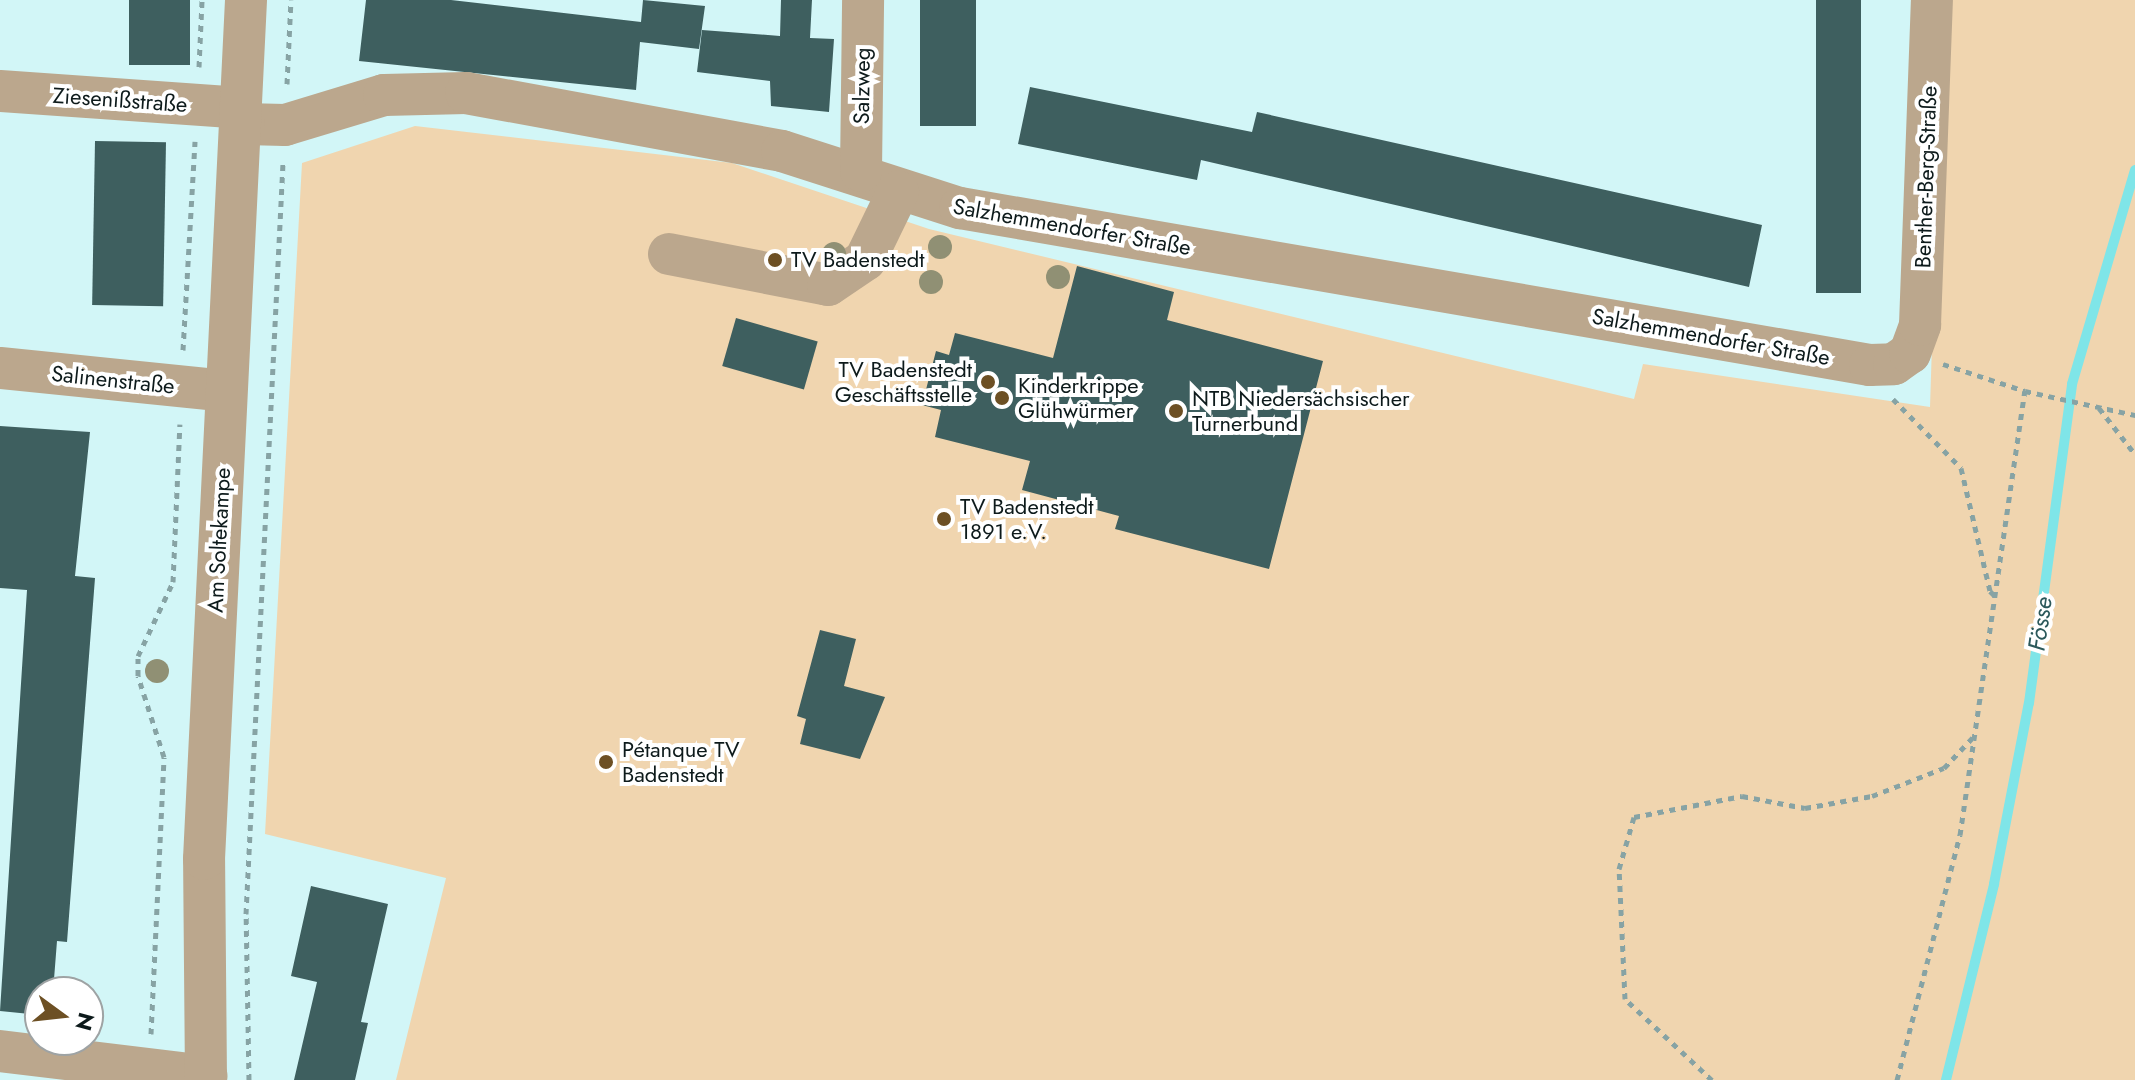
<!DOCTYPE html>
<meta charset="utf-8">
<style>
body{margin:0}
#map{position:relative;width:2135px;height:1080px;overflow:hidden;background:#d2f6f7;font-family:Jost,sans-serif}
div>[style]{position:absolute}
.green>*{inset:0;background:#f0d5af}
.stream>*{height:10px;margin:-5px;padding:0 5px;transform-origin:5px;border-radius:5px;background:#7fe5e8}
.building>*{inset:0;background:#3e5f5f;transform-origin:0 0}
.path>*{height:5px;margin-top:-2.5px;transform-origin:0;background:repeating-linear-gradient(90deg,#87a3a4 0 6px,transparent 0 12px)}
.minor>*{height:42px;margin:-21px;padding:0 21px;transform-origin:21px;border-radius:21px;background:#bba78d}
.trees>*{width:24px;height:24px;margin:-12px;border-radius:50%;background:#909074}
.dots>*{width:22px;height:22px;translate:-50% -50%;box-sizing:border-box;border:4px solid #fff;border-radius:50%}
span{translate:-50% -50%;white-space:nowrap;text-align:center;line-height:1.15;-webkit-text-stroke:8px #fff;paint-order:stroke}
.street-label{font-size:22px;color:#0d1a1b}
.poi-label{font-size:22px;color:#0d1a1b}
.left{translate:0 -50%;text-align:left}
.right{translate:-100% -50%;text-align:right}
.water-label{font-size:24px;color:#2b585a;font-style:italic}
.north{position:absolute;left:24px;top:976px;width:80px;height:80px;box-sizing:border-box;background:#fff;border:2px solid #9ea3a4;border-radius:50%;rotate:105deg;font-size:22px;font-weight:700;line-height:32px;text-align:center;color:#0d1a1b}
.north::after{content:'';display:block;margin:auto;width:28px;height:36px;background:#6d5024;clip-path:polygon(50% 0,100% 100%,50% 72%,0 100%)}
</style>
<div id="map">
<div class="green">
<i style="clip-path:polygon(1943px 0,2135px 0,2135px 1080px,396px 1080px,446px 878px,265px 834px,302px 163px,415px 126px,732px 163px,929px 229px,1634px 399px,1643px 364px,1930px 407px)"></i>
</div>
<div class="stream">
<i style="left:1946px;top:1080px;width:202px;rotate:-76.2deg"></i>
<i style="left:1994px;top:884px;width:184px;rotate:-79.1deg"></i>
<i style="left:2029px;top:703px;width:322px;rotate:-82.3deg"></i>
<i style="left:2072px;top:384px;width:223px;rotate:-73.6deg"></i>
</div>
<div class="building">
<i style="left:129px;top:0;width:61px;height:65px"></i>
<i style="clip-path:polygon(366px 0,451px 0,641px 22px,643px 0,705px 6px,699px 49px,640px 42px,636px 90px,359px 61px)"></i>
<i style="clip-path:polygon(781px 0,812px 0,810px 38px,834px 39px,829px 112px,771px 106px,770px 81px,697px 72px,702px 30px,780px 36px)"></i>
<i style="left:920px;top:0;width:56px;height:126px"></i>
<i style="left:1816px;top:0;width:45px;height:293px"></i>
<i style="clip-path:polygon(1030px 87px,1252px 132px,1257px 112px,1762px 225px,1749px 287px,1201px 160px,1197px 180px,1018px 144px)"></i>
<i style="left:95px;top:141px;width:71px;height:164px;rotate:1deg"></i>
<i style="clip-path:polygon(1077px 266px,1174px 292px,1167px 320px,1323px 361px,1269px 569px,1115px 529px,1119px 516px,1022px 490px,1030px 461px,935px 437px,941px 410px,922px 405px,936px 351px,949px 355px,955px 333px,1053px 358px)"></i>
<i style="left:736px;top:318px;width:85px;height:50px;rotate:16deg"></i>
<i style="clip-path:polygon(0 426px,90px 432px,75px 576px,95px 578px,67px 942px,57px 941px,53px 992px,40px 992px,40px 1015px,0 1011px,27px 590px,0 588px)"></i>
<i style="clip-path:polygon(820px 630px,856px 639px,844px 686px,885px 697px,860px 759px,800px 744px,806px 719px,797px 716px)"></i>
<i style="clip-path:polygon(311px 886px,388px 904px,361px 1022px,368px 1023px,355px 1080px,294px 1080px,317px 982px,291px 976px)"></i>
</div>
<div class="path">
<i style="left:199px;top:67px;width:67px;rotate:-87.4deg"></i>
<i style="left:287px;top:84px;width:84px;rotate:-87.3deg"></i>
<i style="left:183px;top:350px;width:209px;rotate:-86.7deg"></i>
<i style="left:1943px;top:364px;width:86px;rotate:18.2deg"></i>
<i style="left:2025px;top:391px;width:113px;rotate:12.3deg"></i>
<i style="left:1893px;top:399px;width:97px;rotate:45.4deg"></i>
<i style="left:1961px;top:468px;width:126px;rotate:76.7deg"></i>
<i style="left:1990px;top:591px;width:11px;rotate:45deg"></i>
<i style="left:2099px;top:408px;width:58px;rotate:52deg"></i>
<i style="left:151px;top:1034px;width:277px;rotate:-87.3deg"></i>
<i style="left:164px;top:757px;width:85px;rotate:-107.8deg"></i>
<i style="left:138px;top:676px;width:20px;rotate:-90deg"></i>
<i style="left:138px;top:656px;width:82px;rotate:-64.7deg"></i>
<i style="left:173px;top:582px;width:158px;rotate:-87.5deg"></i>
<i style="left:249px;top:1080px;width:166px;rotate:-91deg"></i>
<i style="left:246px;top:914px;width:753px;rotate:-87.18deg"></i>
<i style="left:1712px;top:1080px;width:119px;rotate:-137deg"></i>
<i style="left:1625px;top:999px;width:130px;rotate:-92.6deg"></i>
<i style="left:1619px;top:869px;width:54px;rotate:-73.9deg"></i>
<i style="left:1634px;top:817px;width:110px;rotate:-11deg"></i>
<i style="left:1742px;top:796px;width:64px;rotate:10.8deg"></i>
<i style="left:1805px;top:808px;width:68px;rotate:-10.2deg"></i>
<i style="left:1872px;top:796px;width:77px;rotate:-21.3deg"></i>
<i style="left:1944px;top:768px;width:47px;rotate:-46.7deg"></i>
<i style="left:1897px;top:1080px;width:253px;rotate:-75.6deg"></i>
<i style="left:1960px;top:835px;width:449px;rotate:-81.7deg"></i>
</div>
<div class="minor">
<i style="left:0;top:91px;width:242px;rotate:4deg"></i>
<i style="left:240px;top:124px;width:45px;rotate:1.3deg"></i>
<i style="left:285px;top:125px;width:103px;rotate:-16.9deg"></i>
<i style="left:384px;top:95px;width:82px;rotate:-1.4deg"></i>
<i style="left:466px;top:93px;width:321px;rotate:10.4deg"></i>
<i style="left:782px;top:151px;width:187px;rotate:17.8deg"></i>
<i style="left:960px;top:208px;width:923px;rotate:9.79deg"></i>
<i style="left:1870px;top:365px;width:24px;rotate:-2deg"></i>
<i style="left:1894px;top:364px;width:19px;rotate:-35deg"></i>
<i style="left:1910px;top:353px;width:30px;rotate:-70deg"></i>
<i style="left:1920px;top:325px;width:325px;rotate:-87.9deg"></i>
<i style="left:861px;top:171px;width:171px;rotate:-89.3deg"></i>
<i style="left:669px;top:254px;width:162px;rotate:11deg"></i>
<i style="left:828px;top:285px;width:45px;rotate:-34deg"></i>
<i style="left:865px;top:260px;width:76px;rotate:-64.1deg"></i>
<i style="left:0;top:368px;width:227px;rotate:5.8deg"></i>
<i style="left:0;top:1051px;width:208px;rotate:6.9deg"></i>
<i style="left:206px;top:1080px;width:221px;rotate:-90.5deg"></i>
<i style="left:204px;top:859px;width:860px;rotate:-87.2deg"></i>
</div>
<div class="trees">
<i style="left:940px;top:247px"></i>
<i style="left:834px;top:254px"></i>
<i style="left:1058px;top:277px"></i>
<i style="left:931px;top:282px"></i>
<i style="left:157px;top:671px"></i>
</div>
<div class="dots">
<i style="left:775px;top:260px;background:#6d5024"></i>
<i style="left:988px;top:382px;background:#6d5024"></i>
<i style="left:1002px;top:398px;background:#6d5024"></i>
<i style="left:1176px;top:411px;background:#6d5024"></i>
<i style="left:944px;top:519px;background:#6d5024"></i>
<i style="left:606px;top:762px;background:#6d5024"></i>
</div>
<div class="street-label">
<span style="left:862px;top:86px;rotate:-89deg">Salzweg</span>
<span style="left:120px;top:100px;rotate:4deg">Ziesenißstraße</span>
<span style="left:1926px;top:177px;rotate:-88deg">Benther-Berg-Straße</span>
<span style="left:1072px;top:227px;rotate:10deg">Salzhemmendorfer Straße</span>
<span style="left:1711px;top:337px;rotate:10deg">Salzhemmendorfer Straße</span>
<span style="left:113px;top:380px;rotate:6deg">Salinenstraße</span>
<span style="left:219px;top:540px;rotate:-87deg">Am Soltekampe</span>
</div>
<div class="poi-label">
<span class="left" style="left:791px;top:260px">TV Badenstedt</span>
<span class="right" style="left:972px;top:382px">TV Badenstedt<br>Geschäftsstelle</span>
<span class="left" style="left:1018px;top:398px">Kinderkrippe<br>Glühwürmer</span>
<span class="left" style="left:1192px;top:411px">NTB Niedersächsischer<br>Turnerbund</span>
<span class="left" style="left:960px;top:519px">TV Badenstedt<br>1891 e.V.</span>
<span class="left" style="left:622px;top:762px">Pétanque TV<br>Badenstedt</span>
</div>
<div class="water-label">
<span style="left:2040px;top:624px;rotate:-82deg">Fösse</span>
</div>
<div class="north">N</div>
</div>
